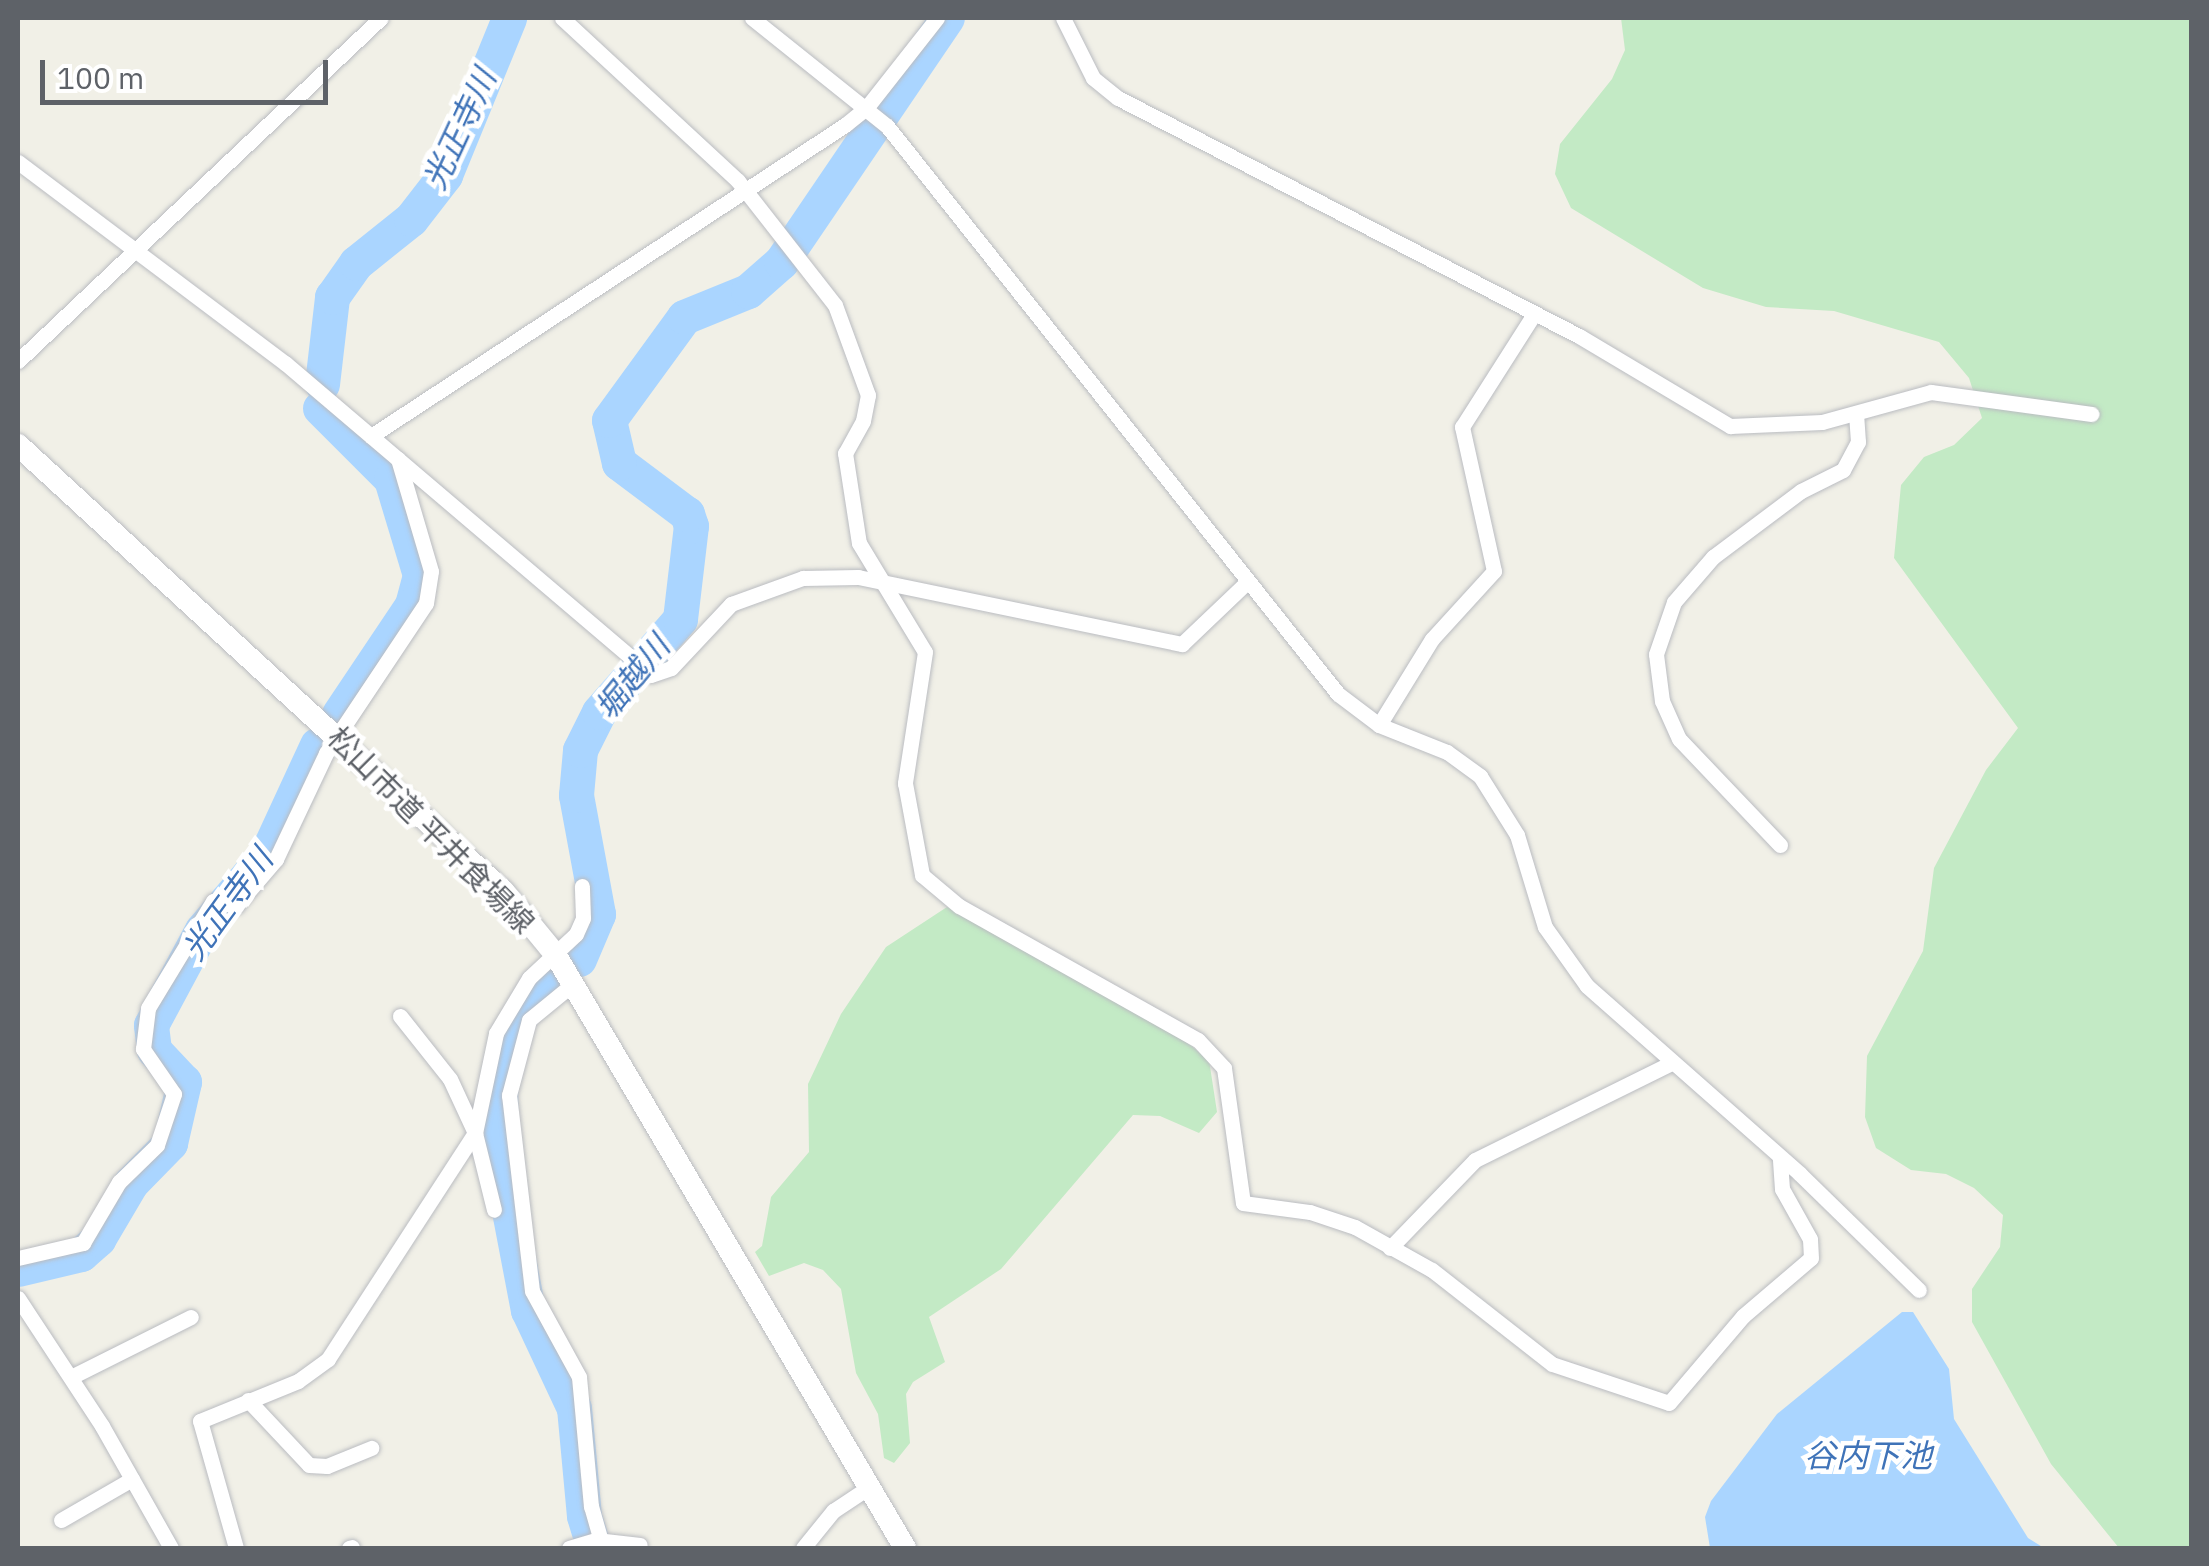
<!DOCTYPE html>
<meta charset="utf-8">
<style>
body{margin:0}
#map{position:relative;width:2209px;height:1566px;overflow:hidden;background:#f1f0e7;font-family:"IBM Plex Sans","Noto Sans JP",sans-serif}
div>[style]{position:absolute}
.green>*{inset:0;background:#c3eac5}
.water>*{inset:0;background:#aad5ff}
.river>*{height:35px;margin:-17.5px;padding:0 17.5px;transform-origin:17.5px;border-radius:17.5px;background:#aad5ff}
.roads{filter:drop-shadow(0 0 2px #babcc1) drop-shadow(0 0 2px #babcc1)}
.street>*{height:15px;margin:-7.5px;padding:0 7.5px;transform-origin:7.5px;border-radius:7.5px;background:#fff}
.secondary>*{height:22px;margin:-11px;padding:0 11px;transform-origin:11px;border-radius:11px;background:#fff}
span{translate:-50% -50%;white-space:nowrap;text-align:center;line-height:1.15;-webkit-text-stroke:9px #fff;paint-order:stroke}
.street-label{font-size:30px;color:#5e6268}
.water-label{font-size:32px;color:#3f73b8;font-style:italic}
.frame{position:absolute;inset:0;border:20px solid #5e6268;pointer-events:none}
.scale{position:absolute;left:40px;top:60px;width:288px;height:45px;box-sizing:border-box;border:5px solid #5e6268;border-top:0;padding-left:12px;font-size:30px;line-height:35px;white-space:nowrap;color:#5e6268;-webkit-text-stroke:8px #fff;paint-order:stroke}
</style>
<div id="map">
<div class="green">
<i style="clip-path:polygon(1621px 18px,2191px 18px,2191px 1548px,2119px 1548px,2051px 1464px,1972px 1322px,1972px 1289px,2000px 1247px,2003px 1215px,1974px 1188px,1946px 1174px,1911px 1170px,1876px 1148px,1865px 1117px,1867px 1056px,1923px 951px,1934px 868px,1986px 770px,2018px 728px,1894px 558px,1901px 485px,1924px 457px,1954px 445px,1982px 418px,1969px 378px,1939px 342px,1834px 311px,1766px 307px,1703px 288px,1571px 208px,1555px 174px,1560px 144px,1612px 79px,1625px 50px)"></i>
<i style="clip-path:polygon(947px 907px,1162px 1023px,1209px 1060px,1217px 1112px,1199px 1133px,1160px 1116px,1133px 1115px,1001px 1269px,929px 1317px,945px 1362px,913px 1382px,906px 1394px,910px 1443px,894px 1463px,884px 1458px,878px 1414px,856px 1373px,841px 1289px,823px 1270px,804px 1263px,769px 1276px,755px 1252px,762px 1246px,771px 1197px,809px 1152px,808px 1084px,841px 1014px,886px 947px)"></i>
</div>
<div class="water">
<i style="clip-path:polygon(1902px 1312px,1913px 1312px,1949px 1369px,1954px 1419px,2028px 1538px,2044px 1548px,1710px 1548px,1705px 1517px,1711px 1501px,1777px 1414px)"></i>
</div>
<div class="river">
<i style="left:322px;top:384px;width:88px;rotate:-83.4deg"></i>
<i style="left:332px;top:297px;width:42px;rotate:-54.8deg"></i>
<i style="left:356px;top:263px;width:70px;rotate:-38.7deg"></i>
<i style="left:411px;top:219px;width:56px;rotate:-52.3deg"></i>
<i style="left:445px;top:175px;width:170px;rotate:-67.8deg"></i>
<i style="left:320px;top:408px;width:100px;rotate:45deg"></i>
<i style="left:391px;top:479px;width:100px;rotate:73.2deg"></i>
<i style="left:420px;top:575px;width:31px;rotate:105deg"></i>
<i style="left:412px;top:605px;width:131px;rotate:123.8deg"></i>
<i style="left:579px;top:959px;width:49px;rotate:-67.1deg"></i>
<i style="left:598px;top:914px;width:121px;rotate:-100.5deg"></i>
<i style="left:576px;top:795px;width:45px;rotate:-84.9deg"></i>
<i style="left:580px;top:750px;width:42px;rotate:-63.4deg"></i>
<i style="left:599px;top:712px;width:123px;rotate:-48.9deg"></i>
<i style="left:680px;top:619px;width:94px;rotate:-83.3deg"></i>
<i style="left:691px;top:526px;width:13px;rotate:-108deg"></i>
<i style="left:687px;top:514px;width:85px;rotate:-143.1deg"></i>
<i style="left:619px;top:463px;width:44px;rotate:-103.1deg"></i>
<i style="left:609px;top:420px;width:127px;rotate:-53.9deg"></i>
<i style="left:684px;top:317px;width:69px;rotate:-22.1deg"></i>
<i style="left:748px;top:291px;width:44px;rotate:-41.3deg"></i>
<i style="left:781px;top:262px;width:295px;rotate:-55.8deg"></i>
<i style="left:552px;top:981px;width:35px;rotate:139deg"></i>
<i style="left:526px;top:1004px;width:47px;rotate:114.9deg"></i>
<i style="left:506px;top:1047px;width:27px;rotate:103deg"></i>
<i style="left:500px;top:1073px;width:96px;rotate:89.4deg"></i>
<i style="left:501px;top:1169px;width:144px;rotate:79.2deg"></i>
<i style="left:528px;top:1310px;width:108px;rotate:64.9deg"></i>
<i style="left:574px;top:1408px;width:108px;rotate:84.7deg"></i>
<i style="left:584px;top:1516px;width:34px;rotate:73deg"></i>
<i style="left:18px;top:1269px;width:65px;rotate:-13.4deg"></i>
<i style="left:81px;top:1254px;width:23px;rotate:-41deg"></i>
<i style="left:98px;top:1239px;width:65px;rotate:-59.5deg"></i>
<i style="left:131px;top:1183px;width:56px;rotate:-45.7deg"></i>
<i style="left:170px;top:1143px;width:63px;rotate:-77.1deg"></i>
<i style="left:184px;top:1082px;width:44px;rotate:-133.2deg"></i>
<i style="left:154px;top:1050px;width:25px;rotate:-97deg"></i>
<i style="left:151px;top:1025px;width:108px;rotate:-61.8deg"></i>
<i style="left:202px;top:930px;width:101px;rotate:-49.8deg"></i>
<i style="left:267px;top:853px;width:119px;rotate:-65.2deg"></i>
</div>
<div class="roads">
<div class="street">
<i style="left:562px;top:18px;width:240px;rotate:42.8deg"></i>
<i style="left:738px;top:181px;width:157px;rotate:52deg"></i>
<i style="left:835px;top:305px;width:96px;rotate:69.9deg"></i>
<i style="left:868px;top:395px;width:26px;rotate:101deg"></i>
<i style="left:863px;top:421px;width:37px;rotate:119deg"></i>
<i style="left:845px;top:453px;width:91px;rotate:81.2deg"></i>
<i style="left:859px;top:543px;width:127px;rotate:58.8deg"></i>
<i style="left:925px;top:652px;width:133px;rotate:98.7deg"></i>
<i style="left:905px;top:783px;width:94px;rotate:79.5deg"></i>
<i style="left:922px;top:875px;width:48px;rotate:40deg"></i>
<i style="left:959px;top:906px;width:274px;rotate:29.3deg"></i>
<i style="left:1198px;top:1040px;width:38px;rotate:47deg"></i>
<i style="left:1224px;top:1068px;width:136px;rotate:82deg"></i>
<i style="left:1243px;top:1203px;width:68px;rotate:7.7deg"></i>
<i style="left:1310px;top:1212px;width:47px;rotate:18.4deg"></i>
<i style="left:1355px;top:1227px;width:88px;rotate:29.2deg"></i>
<i style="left:1432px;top:1270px;width:152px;rotate:38.1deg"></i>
<i style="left:1552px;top:1364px;width:123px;rotate:18.4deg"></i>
<i style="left:1669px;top:1403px;width:114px;rotate:-49.6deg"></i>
<i style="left:1743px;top:1316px;width:89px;rotate:-40.5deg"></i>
<i style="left:1811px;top:1258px;width:19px;rotate:-93deg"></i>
<i style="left:1810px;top:1239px;width:57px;rotate:-119.2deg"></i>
<i style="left:1782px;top:1189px;width:32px;rotate:-94deg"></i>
<i style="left:752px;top:18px;width:173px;rotate:38.7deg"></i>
<i style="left:887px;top:126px;width:725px;rotate:51.55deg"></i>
<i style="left:1338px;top:694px;width:51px;rotate:37.1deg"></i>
<i style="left:1379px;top:725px;width:73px;rotate:21.7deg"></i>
<i style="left:1447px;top:752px;width:41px;rotate:36deg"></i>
<i style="left:1480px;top:776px;width:70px;rotate:57.9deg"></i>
<i style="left:1517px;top:835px;width:96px;rotate:73.1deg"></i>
<i style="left:1545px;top:927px;width:72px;rotate:54.6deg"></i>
<i style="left:1587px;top:986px;width:284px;rotate:41.4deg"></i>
<i style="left:1800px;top:1174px;width:166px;rotate:44.3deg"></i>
<i style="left:1063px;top:18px;width:67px;rotate:63.4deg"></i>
<i style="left:1093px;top:78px;width:32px;rotate:39deg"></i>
<i style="left:1118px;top:98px;width:519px;rotate:27.31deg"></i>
<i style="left:1579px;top:336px;width:176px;rotate:30.8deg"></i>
<i style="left:1730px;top:426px;width:92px;rotate:-2.5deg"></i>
<i style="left:1822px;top:422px;width:113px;rotate:-15.4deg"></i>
<i style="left:1931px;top:392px;width:162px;rotate:7.8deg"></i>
<i style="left:18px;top:162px;width:334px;rotate:37deg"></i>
<i style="left:285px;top:363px;width:481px;rotate:40.4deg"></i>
<i style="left:651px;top:675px;width:21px;rotate:-19deg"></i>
<i style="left:671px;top:668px;width:88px;rotate:-46.8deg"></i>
<i style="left:731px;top:604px;width:77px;rotate:-19.9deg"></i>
<i style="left:803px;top:578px;width:55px;rotate:-1deg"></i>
<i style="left:858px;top:577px;width:331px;rotate:11.7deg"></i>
<i style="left:1182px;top:644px;width:90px;rotate:-43.6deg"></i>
<i style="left:18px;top:361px;width:499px;rotate:-43.4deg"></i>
<i style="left:371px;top:436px;width:567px;rotate:-33.27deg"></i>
<i style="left:845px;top:125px;width:28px;rotate:-39deg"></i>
<i style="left:867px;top:107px;width:113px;rotate:-51.8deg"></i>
<i style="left:1379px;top:725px;width:101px;rotate:-58.4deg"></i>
<i style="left:1432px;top:639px;width:92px;rotate:-47.6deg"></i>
<i style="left:1494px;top:571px;width:148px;rotate:-102.5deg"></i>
<i style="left:1462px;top:427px;width:134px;rotate:-57.5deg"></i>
<i style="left:1780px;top:845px;width:146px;rotate:-133.6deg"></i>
<i style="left:1679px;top:739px;width:42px;rotate:-114.1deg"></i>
<i style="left:1662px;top:701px;width:47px;rotate:-97.3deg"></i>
<i style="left:1656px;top:654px;width:55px;rotate:-70.9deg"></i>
<i style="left:1674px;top:602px;width:60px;rotate:-49.1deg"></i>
<i style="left:1713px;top:557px;width:110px;rotate:-36.9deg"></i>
<i style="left:1801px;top:491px;width:47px;rotate:-26.6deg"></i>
<i style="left:1843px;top:470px;width:32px;rotate:-62deg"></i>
<i style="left:1858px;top:442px;width:28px;rotate:-94deg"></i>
<i style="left:574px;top:983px;width:58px;rotate:140.6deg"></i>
<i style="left:529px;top:1020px;width:78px;rotate:104.9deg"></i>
<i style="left:509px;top:1095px;width:197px;rotate:83.3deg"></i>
<i style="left:532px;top:1291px;width:98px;rotate:61.3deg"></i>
<i style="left:579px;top:1377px;width:130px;rotate:84.7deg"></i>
<i style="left:591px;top:1506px;width:44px;rotate:74.1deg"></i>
<i style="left:400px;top:1016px;width:80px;rotate:51.6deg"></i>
<i style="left:450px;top:1079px;width:60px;rotate:65.2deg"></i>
<i style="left:475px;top:1133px;width:79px;rotate:76.1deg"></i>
<i style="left:1390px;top:1248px;width:122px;rotate:-46deg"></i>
<i style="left:1475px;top:1160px;width:219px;rotate:-26.3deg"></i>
<i style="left:18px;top:1258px;width:67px;rotate:-13deg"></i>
<i style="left:83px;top:1243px;width:71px;rotate:-59.5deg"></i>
<i style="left:119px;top:1182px;width:53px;rotate:-44.2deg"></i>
<i style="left:157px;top:1145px;width:54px;rotate:-71.6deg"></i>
<i style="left:174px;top:1094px;width:55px;rotate:-124.6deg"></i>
<i style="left:143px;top:1049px;width:41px;rotate:-83deg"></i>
<i style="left:148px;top:1008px;width:125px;rotate:-58.7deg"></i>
<i style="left:213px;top:901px;width:24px;rotate:12deg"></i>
<i style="left:236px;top:906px;width:62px;rotate:-49.6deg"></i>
<i style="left:276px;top:859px;width:117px;rotate:-64.7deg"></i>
<i style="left:326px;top:753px;width:180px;rotate:-56.3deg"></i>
<i style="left:426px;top:603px;width:32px;rotate:-81deg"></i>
<i style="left:431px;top:571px;width:117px;rotate:-106.4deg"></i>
<i style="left:18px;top:1298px;width:153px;rotate:56.7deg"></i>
<i style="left:102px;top:1426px;width:140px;rotate:60.5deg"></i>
<i style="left:71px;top:1377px;width:134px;rotate:-26.6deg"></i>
<i style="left:248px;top:1400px;width:89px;rotate:46.8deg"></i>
<i style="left:309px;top:1465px;width:18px;rotate:3deg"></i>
<i style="left:327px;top:1466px;width:48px;rotate:-22.2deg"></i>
<i style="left:61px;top:1520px;width:82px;rotate:-30deg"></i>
<i style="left:236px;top:1548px;width:132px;rotate:-105.8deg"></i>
<i style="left:200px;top:1421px;width:106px;rotate:-22.2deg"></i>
<i style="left:298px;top:1381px;width:37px;rotate:-36deg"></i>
<i style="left:328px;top:1359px;width:270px;rotate:-57deg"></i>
<i style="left:475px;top:1133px;width:102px;rotate:-78.1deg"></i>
<i style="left:496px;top:1033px;width:64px;rotate:-59deg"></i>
<i style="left:529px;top:978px;width:64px;rotate:-43.1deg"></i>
<i style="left:576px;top:934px;width:17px;rotate:-66deg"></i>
<i style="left:583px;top:918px;width:32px;rotate:-92deg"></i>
<i style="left:349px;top:1548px;width:3px;rotate:-18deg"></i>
<i style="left:569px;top:1548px;width:28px;rotate:-17deg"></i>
<i style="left:596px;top:1540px;width:44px;rotate:6.5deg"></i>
<i style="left:803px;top:1548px;width:48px;rotate:-51deg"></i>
<i style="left:833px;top:1511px;width:43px;rotate:-33.7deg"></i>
</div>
<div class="secondary">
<i style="left:18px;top:445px;width:660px;rotate:42.61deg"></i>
<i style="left:504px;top:892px;width:80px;rotate:50.6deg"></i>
<i style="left:555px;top:954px;width:689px;rotate:59.49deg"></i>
</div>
</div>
<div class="street-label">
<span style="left:431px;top:830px;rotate:45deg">松山市道 平井食場線</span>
</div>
<div class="water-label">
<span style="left:459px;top:129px;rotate:-65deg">光正寺川</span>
<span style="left:632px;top:677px;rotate:-51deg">堀越川</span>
<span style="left:227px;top:904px;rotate:-54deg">光正寺川</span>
<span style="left:1868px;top:1455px">谷内下池</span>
</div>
<div class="frame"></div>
<div class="scale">100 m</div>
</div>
